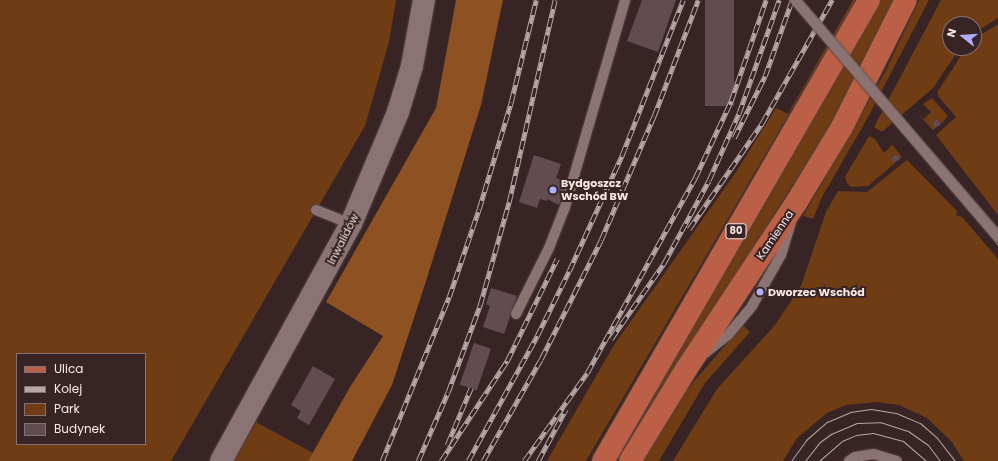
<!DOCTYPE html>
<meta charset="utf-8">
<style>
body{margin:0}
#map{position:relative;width:998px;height:461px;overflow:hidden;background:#382425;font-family:Poppins,sans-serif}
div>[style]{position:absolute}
.green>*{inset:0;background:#6f3c14}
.forest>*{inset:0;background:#8e5121}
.building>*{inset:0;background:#624c52;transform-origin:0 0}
.roads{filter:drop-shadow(0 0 1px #534242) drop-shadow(0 0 1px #534242)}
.service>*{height:10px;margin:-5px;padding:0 5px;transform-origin:5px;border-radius:5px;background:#8c7373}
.tertiary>*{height:22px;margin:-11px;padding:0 11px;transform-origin:11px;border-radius:11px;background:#8c7373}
.primary>*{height:22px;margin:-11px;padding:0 11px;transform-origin:11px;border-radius:11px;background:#bb6047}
.tram>*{height:1px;margin:-0.5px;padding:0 0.5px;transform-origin:0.5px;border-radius:0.5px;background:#b7a7a7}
.rail>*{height:4.5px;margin-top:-2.25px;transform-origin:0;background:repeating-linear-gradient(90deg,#382425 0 9px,#b7a7a7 0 18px);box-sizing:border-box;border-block:1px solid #b7a7a7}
.bridges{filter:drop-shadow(0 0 1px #534242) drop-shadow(0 0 1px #534242)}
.service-bridge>*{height:10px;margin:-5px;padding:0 5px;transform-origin:5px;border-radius:5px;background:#8c7373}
.dots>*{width:11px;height:11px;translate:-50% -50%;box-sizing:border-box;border:2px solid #382425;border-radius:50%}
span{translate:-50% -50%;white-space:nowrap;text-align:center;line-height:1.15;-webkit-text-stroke:4px #382425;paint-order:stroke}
.shield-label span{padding:1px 3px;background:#382425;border:1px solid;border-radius:3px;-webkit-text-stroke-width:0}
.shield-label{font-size:10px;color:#f7e8e8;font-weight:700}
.poi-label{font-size:11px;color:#f7e8e8;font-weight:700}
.left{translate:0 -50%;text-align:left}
.street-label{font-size:11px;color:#f7e8e8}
.legend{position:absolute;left:16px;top:353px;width:130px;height:92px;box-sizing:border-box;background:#382425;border:1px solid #847273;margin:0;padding:5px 7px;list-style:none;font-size:12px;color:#f7e8e8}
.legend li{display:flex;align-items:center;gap:8px;height:20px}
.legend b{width:20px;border:1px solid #847273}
.north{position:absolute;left:942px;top:16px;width:40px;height:40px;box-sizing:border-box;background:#382425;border:1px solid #847273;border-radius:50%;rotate:287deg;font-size:11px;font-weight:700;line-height:16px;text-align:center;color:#f7e8e8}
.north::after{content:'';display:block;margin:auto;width:14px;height:18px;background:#afaefa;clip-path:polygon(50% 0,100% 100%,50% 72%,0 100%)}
</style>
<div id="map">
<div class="green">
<i style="clip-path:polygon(evenodd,0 0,396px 0,389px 42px,365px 126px,171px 461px,0 461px,0 0,17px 354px,145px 354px,145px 444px,17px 444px,17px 354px)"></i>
<i style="clip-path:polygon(853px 0,856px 0,586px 461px,547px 461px,614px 345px,736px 172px,776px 108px,788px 114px)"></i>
<i style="clip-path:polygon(879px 0,896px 0,842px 108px,617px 461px,610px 461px)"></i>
<i style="clip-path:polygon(919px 0,929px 0,868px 117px,822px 197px,813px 219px,803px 216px,885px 72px)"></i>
<i style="clip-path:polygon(941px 0,998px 0,998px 18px,974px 33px,974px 24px,950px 24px,950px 48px,960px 48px,933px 88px,883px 131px,880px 131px,874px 127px)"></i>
<i style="clip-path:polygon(998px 24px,998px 215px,936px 135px,956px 117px,938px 96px,938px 91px,966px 48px,974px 48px,974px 39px)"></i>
<i style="clip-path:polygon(932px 98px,948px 116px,941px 124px,937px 119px,932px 123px,936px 128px,933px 130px,917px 113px,924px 119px,931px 112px,923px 104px)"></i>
<i style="clip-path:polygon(869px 136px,875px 139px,884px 153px,892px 145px,888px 139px,902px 157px,900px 159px,895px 154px,891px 158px,895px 163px,868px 186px,851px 187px,847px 183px,845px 177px)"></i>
<i style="clip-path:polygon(907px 160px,957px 211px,956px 215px,962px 217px,998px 259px,998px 461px,964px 461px,951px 441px,927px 418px,899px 405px,877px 402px,846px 405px,827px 413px,797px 438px,783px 461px,673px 461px,717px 389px,775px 325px,801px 286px,826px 212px,838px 191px,867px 192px)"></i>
<i style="clip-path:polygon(743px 325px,750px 332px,705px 383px,659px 461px,642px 461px,681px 396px)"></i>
<i style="clip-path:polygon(256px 422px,313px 453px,308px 461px,234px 461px)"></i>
</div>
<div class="forest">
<i style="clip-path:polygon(456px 0,503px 0,481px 105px,427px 278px,392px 385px,352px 461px,308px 461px,350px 387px,383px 336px,326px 302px,436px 108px)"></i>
</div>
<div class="building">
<i style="clip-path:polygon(642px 0,676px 0,658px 52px,627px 41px)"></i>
<i style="left:705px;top:0;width:29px;height:106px"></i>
<i style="clip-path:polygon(937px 119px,941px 124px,935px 128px,932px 123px)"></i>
<i style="clip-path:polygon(896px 154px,900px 159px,894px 163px,891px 158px)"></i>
<i style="clip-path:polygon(534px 155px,561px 164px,556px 178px,566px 182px,559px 205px,547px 199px,547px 201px,540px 199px,537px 208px,519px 202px)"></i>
<i style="clip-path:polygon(491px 288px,517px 296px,504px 334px,483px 327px,490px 306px,486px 304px)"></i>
<i style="left:474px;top:343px;width:18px;height:44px;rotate:19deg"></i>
<i style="clip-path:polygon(313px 366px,335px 379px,309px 425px,297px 418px,301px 411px,291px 405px)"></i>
</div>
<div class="roads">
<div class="service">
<i style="left:316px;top:210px;width:38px;rotate:22deg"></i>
<i style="left:516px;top:314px;width:74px;rotate:-63.4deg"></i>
<i style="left:549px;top:248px;width:44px;rotate:-68.7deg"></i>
<i style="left:565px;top:207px;width:216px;rotate:-73.8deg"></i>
<i style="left:705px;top:353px;width:29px;rotate:-38deg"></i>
<i style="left:728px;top:335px;width:38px;rotate:-50deg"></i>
<i style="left:752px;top:306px;width:59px;rotate:-60.4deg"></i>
<i style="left:781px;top:255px;width:34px;rotate:-73deg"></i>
<i style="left:849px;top:461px;width:7px;rotate:-34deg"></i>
<i style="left:855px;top:457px;width:19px;rotate:-9deg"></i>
<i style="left:874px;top:454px;width:24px;rotate:17deg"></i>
</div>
<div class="tertiary">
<i style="left:221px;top:461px;width:270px;rotate:-61.3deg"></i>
<i style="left:351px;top:224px;width:121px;rotate:-67.2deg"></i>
<i style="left:398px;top:112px;width:48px;rotate:-73.1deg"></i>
<i style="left:412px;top:66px;width:67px;rotate:-79.7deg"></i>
</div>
<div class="primary">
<i style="left:603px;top:461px;width:532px;rotate:-60.01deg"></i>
<i style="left:630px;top:461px;width:109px;rotate:-58.5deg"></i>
<i style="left:687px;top:368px;width:198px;rotate:-56.6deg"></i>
<i style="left:796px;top:203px;width:89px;rotate:-58.8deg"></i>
<i style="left:842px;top:127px;width:142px;rotate:-63.3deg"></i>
</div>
</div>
<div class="tram">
<i style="left:789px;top:0;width:322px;rotate:49.5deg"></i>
<i style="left:802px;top:0;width:301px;rotate:49.4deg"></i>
<i style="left:791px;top:461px;width:26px;rotate:-54deg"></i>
<i style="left:806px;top:440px;width:28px;rotate:-41deg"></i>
<i style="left:827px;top:422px;width:25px;rotate:-23deg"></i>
<i style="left:850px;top:412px;width:21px;rotate:-8deg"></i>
<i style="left:871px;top:409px;width:25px;rotate:9deg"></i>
<i style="left:896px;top:413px;width:26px;rotate:23deg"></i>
<i style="left:920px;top:423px;width:23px;rotate:41deg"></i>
<i style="left:937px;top:438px;width:29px;rotate:52deg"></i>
<i style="left:805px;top:461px;width:24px;rotate:-52deg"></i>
<i style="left:820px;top:442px;width:14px;rotate:-36deg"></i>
<i style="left:831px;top:434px;width:28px;rotate:-23deg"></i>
<i style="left:857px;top:423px;width:23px;rotate:-2deg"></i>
<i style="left:880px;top:422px;width:29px;rotate:18deg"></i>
<i style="left:908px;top:431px;width:24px;rotate:35deg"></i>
<i style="left:928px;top:445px;width:20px;rotate:53deg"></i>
<i style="left:819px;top:461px;width:30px;rotate:-41deg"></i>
<i style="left:842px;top:441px;width:15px;rotate:-23deg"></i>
<i style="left:856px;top:435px;width:17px;rotate:-7deg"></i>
<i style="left:873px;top:433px;width:31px;rotate:15deg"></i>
<i style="left:903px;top:441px;width:30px;rotate:41deg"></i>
</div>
<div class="rail">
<i style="left:734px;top:138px;width:69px;rotate:-63.4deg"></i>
<i style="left:765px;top:76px;width:81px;rotate:-70.4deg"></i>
<i style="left:689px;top:229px;width:129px;rotate:-55.4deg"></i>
<i style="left:762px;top:123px;width:142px;rotate:-60.4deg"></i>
<i style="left:611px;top:339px;width:93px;rotate:-55.1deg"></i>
<i style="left:664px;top:263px;width:94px;rotate:-61.5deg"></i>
<i style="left:709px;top:180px;width:73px;rotate:-65.9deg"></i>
<i style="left:739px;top:113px;width:120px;rotate:-70.5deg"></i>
<i style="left:447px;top:445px;width:62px;rotate:-67.2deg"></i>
<i style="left:382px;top:461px;width:177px;rotate:-67.8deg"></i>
<i style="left:449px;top:297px;width:93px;rotate:-71.2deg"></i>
<i style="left:479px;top:209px;width:112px;rotate:-73.3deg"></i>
<i style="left:511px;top:102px;width:105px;rotate:-76.2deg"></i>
<i style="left:418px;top:461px;width:75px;rotate:-66.5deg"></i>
<i style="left:448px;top:392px;width:93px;rotate:-69.8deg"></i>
<i style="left:480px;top:305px;width:107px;rotate:-74.3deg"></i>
<i style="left:509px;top:202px;width:207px;rotate:-77.2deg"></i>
<i style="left:441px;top:461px;width:120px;rotate:-56.6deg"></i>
<i style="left:507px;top:361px;width:114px;rotate:-63.9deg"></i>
<i style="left:468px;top:461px;width:143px;rotate:-61.1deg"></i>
<i style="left:537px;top:336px;width:72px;rotate:-63.8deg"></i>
<i style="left:569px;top:271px;width:128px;rotate:-65.4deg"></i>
<i style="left:622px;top:155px;width:167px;rotate:-68.5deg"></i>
<i style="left:483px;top:461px;width:117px;rotate:-60.4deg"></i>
<i style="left:541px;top:359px;width:133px;rotate:-63.2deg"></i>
<i style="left:601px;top:240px;width:135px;rotate:-66.9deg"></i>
<i style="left:654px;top:116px;width:124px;rotate:-69.2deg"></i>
<i style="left:524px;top:461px;width:108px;rotate:-54.4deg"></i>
<i style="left:587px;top:373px;width:223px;rotate:-61deg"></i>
<i style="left:695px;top:178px;width:85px;rotate:-64.9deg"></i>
<i style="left:731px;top:101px;width:107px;rotate:-70.9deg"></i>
<i style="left:538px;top:461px;width:59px;rotate:-61.7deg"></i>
</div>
<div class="bridges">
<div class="service-bridge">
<i style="left:795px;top:0;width:312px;rotate:49.4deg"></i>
</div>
</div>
<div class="dots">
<i style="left:553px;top:190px;background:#afaefa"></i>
<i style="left:760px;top:292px;background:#afaefa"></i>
</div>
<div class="shield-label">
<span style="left:736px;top:231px">80</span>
</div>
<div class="poi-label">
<span class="left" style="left:561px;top:190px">Bydgoszcz<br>Wschód BW</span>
<span class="left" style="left:768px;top:292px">Dworzec Wschód</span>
</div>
<div class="street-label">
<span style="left:775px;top:235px;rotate:-56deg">Kamienna</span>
<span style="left:343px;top:239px;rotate:-63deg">Inwalidów</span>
</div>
<ul class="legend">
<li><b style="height:5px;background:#bb6047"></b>Ulica</li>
<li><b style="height:5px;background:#b7a7a7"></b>Kolej</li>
<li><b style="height:11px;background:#6f3c14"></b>Park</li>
<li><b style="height:11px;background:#624c52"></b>Budynek</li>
</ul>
<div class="north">N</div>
</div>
